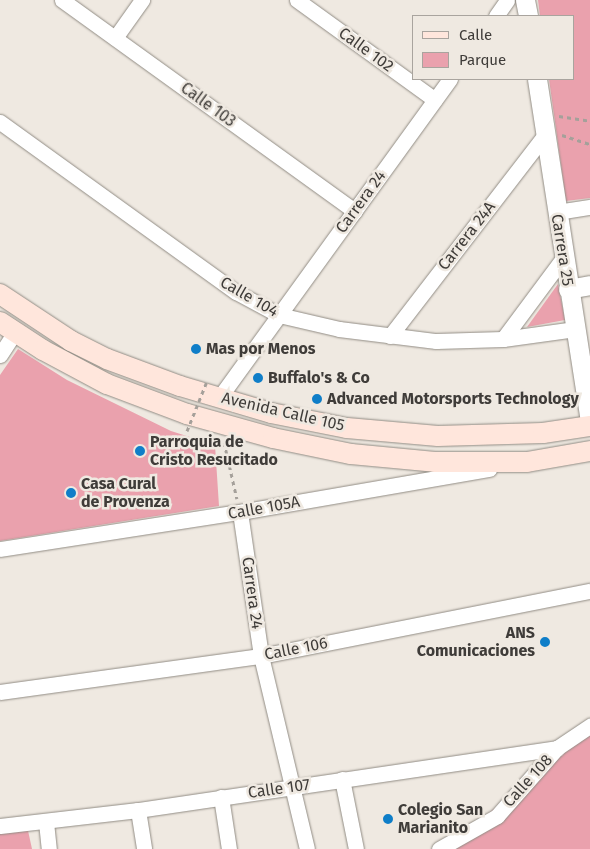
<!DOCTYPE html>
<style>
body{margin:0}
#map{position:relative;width:590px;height:849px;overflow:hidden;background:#efe9e1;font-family:"Fira Sans",sans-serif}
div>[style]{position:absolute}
.green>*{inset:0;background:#eaa1ad}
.path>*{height:3px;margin-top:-1.5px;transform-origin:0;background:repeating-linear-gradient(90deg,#a5a09a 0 4px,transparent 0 8px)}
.roads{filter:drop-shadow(0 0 1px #918c84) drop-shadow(0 0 1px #918c84)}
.minor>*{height:15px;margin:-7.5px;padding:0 7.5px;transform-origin:7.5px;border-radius:7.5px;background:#fff}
.tertiary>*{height:19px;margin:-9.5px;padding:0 9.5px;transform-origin:9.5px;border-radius:9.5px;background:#fff}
.secondary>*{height:20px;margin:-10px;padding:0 10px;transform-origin:10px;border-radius:10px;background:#ffe6dc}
.path-bridge>*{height:3px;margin-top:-1.5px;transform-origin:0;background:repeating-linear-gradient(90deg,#a5a09a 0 4px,transparent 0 8px)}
.dots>*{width:14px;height:14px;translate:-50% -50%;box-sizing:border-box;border:2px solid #efe9e1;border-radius:50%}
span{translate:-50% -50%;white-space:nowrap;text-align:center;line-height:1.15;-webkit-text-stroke:5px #efe9e1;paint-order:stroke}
.street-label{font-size:16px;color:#3f3c39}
.poi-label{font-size:16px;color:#3f3c39;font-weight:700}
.left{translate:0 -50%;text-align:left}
.right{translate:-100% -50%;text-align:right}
.legend{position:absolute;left:412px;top:15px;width:162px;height:65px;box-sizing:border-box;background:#efe9e1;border:1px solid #a9a49e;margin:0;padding:6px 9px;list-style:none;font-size:15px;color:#3f3c39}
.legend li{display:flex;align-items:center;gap:10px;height:25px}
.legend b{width:25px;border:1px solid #a9a49e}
</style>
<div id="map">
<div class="green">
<i style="clip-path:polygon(538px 0,590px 0,590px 198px,566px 201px,549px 79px,574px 79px,574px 16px,540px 16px)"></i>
<i style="clip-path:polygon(558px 284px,565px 320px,527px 327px)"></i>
<i style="clip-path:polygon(18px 349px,67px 380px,171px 431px,215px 445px,219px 506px,0 541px,0 375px)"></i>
<i style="clip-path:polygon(590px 733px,590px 849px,447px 849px,553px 758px)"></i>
<i style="clip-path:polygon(27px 826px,32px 849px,0 849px,0 830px)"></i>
</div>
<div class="path">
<i style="left:559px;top:116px;width:31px;rotate:9deg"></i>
<i style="left:562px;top:135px;width:29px;rotate:18deg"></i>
<i style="left:224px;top:442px;width:58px;rotate:77.2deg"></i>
</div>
<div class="roads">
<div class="minor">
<i style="left:62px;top:0;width:361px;rotate:35.8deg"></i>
<i style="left:297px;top:0;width:170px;rotate:35.9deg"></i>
<i style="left:496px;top:16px;width:19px;rotate:-55deg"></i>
<i style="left:115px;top:38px;width:47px;rotate:-54.6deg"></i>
<i style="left:0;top:122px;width:291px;rotate:35.8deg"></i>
<i style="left:236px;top:292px;width:49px;rotate:28.1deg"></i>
<i style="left:279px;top:315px;width:62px;rotate:13.1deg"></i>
<i style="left:339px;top:329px;width:98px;rotate:7.1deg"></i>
<i style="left:436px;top:341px;width:67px;rotate:-1.7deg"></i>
<i style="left:503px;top:339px;width:73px;rotate:-7.9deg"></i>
<i style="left:557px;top:212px;width:33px;rotate:-9deg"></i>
<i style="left:390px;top:336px;width:254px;rotate:-52.4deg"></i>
<i style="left:503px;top:339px;width:102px;rotate:-53.4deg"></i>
<i style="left:0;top:355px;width:27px;rotate:-57deg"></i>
<i style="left:219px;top:398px;width:394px;rotate:-54.1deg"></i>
<i style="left:240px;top:512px;width:146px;rotate:81.7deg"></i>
<i style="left:261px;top:656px;width:198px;rotate:76.6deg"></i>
<i style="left:0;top:549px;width:243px;rotate:-8.8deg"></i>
<i style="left:240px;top:512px;width:253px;rotate:-9.8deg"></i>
<i style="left:0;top:692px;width:263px;rotate:-7.9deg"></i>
<i style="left:261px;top:656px;width:335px;rotate:-11.2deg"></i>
<i style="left:342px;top:779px;width:71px;rotate:78.7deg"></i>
<i style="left:221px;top:797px;width:53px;rotate:81.3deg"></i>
<i style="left:138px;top:810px;width:39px;rotate:81deg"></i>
<i style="left:46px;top:822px;width:27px;rotate:84deg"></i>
<i style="left:0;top:826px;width:139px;rotate:-6.6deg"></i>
<i style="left:138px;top:810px;width:424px;rotate:-8.4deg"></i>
<i style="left:439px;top:849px;width:67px;rotate:-29.6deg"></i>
<i style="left:497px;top:816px;width:91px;rotate:-48.6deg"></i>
<i style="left:557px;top:748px;width:40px;rotate:-34deg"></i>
</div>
<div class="tertiary">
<i style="left:525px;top:0;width:16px;rotate:79deg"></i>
<i style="left:537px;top:79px;width:345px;rotate:81.2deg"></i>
<i style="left:568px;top:289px;width:22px;rotate:-10deg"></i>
</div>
<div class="secondary">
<i style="left:0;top:294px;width:85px;rotate:33.5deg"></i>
<i style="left:71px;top:341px;width:40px;rotate:26.6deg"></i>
<i style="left:107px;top:359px;width:78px;rotate:20.3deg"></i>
<i style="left:180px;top:386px;width:95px;rotate:16.5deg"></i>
<i style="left:271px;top:413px;width:77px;rotate:11.2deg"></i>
<i style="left:347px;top:428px;width:91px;rotate:5deg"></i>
<i style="left:438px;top:436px;width:105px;rotate:-1.6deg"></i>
<i style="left:543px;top:433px;width:48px;rotate:-8.5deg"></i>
<i style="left:0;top:322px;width:51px;rotate:33.1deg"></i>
<i style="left:43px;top:350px;width:72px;rotate:28deg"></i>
<i style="left:107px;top:384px;width:85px;rotate:20.6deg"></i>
<i style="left:187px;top:414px;width:89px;rotate:15.6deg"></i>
<i style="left:273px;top:438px;width:80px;rotate:11.6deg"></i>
<i style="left:351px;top:454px;width:84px;rotate:5.4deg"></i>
<i style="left:435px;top:462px;width:92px"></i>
<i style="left:527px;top:462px;width:64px;rotate:-9.9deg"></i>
</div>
</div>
<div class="path-bridge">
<i style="left:187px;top:431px;width:54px;rotate:-68.2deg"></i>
</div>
<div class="dots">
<i style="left:196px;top:349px;background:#0f7ec8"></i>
<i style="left:258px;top:378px;background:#0f7ec8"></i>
<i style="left:317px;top:399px;background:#0f7ec8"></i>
<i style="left:140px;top:451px;background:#0f7ec8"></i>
<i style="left:71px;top:493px;background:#0f7ec8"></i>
<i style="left:545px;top:642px;background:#0f7ec8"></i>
<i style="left:388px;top:819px;background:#0f7ec8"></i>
</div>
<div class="street-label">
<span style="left:366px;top:50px;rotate:36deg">Calle 102</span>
<span style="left:208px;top:105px;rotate:36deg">Calle 103</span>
<span style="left:361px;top:202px;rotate:-54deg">Carrera 24</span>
<span style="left:467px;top:236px;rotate:-52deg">Carrera 24A</span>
<span style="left:562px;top:250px;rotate:81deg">Carrera 25</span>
<span style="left:249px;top:297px;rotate:30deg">Calle 104</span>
<span style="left:283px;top:412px;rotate:13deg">Avenida Calle 105</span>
<span style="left:264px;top:508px;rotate:-10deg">Calle 105A</span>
<span style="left:252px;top:593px;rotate:82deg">Carrera 24</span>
<span style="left:296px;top:649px;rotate:-11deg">Calle 106</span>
<span style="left:528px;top:781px;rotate:-48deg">Calle 108</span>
<span style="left:279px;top:789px;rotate:-8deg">Calle 107</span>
</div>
<div class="poi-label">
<span class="left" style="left:206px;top:349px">Mas por Menos</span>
<span class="left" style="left:268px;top:378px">Buffalo's &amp; Co</span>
<span class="left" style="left:327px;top:399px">Advanced Motorsports Technology</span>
<span class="left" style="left:150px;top:451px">Parroquia de<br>Cristo Resucitado</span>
<span class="left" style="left:81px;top:493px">Casa Cural<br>de Provenza</span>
<span class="right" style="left:535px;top:642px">ANS<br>Comunicaciones</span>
<span class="left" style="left:398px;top:819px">Colegio San<br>Marianito</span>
</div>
<ul class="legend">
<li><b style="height:6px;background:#ffe6dc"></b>Calle</li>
<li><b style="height:14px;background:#eaa1ad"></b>Parque</li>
</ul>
</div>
